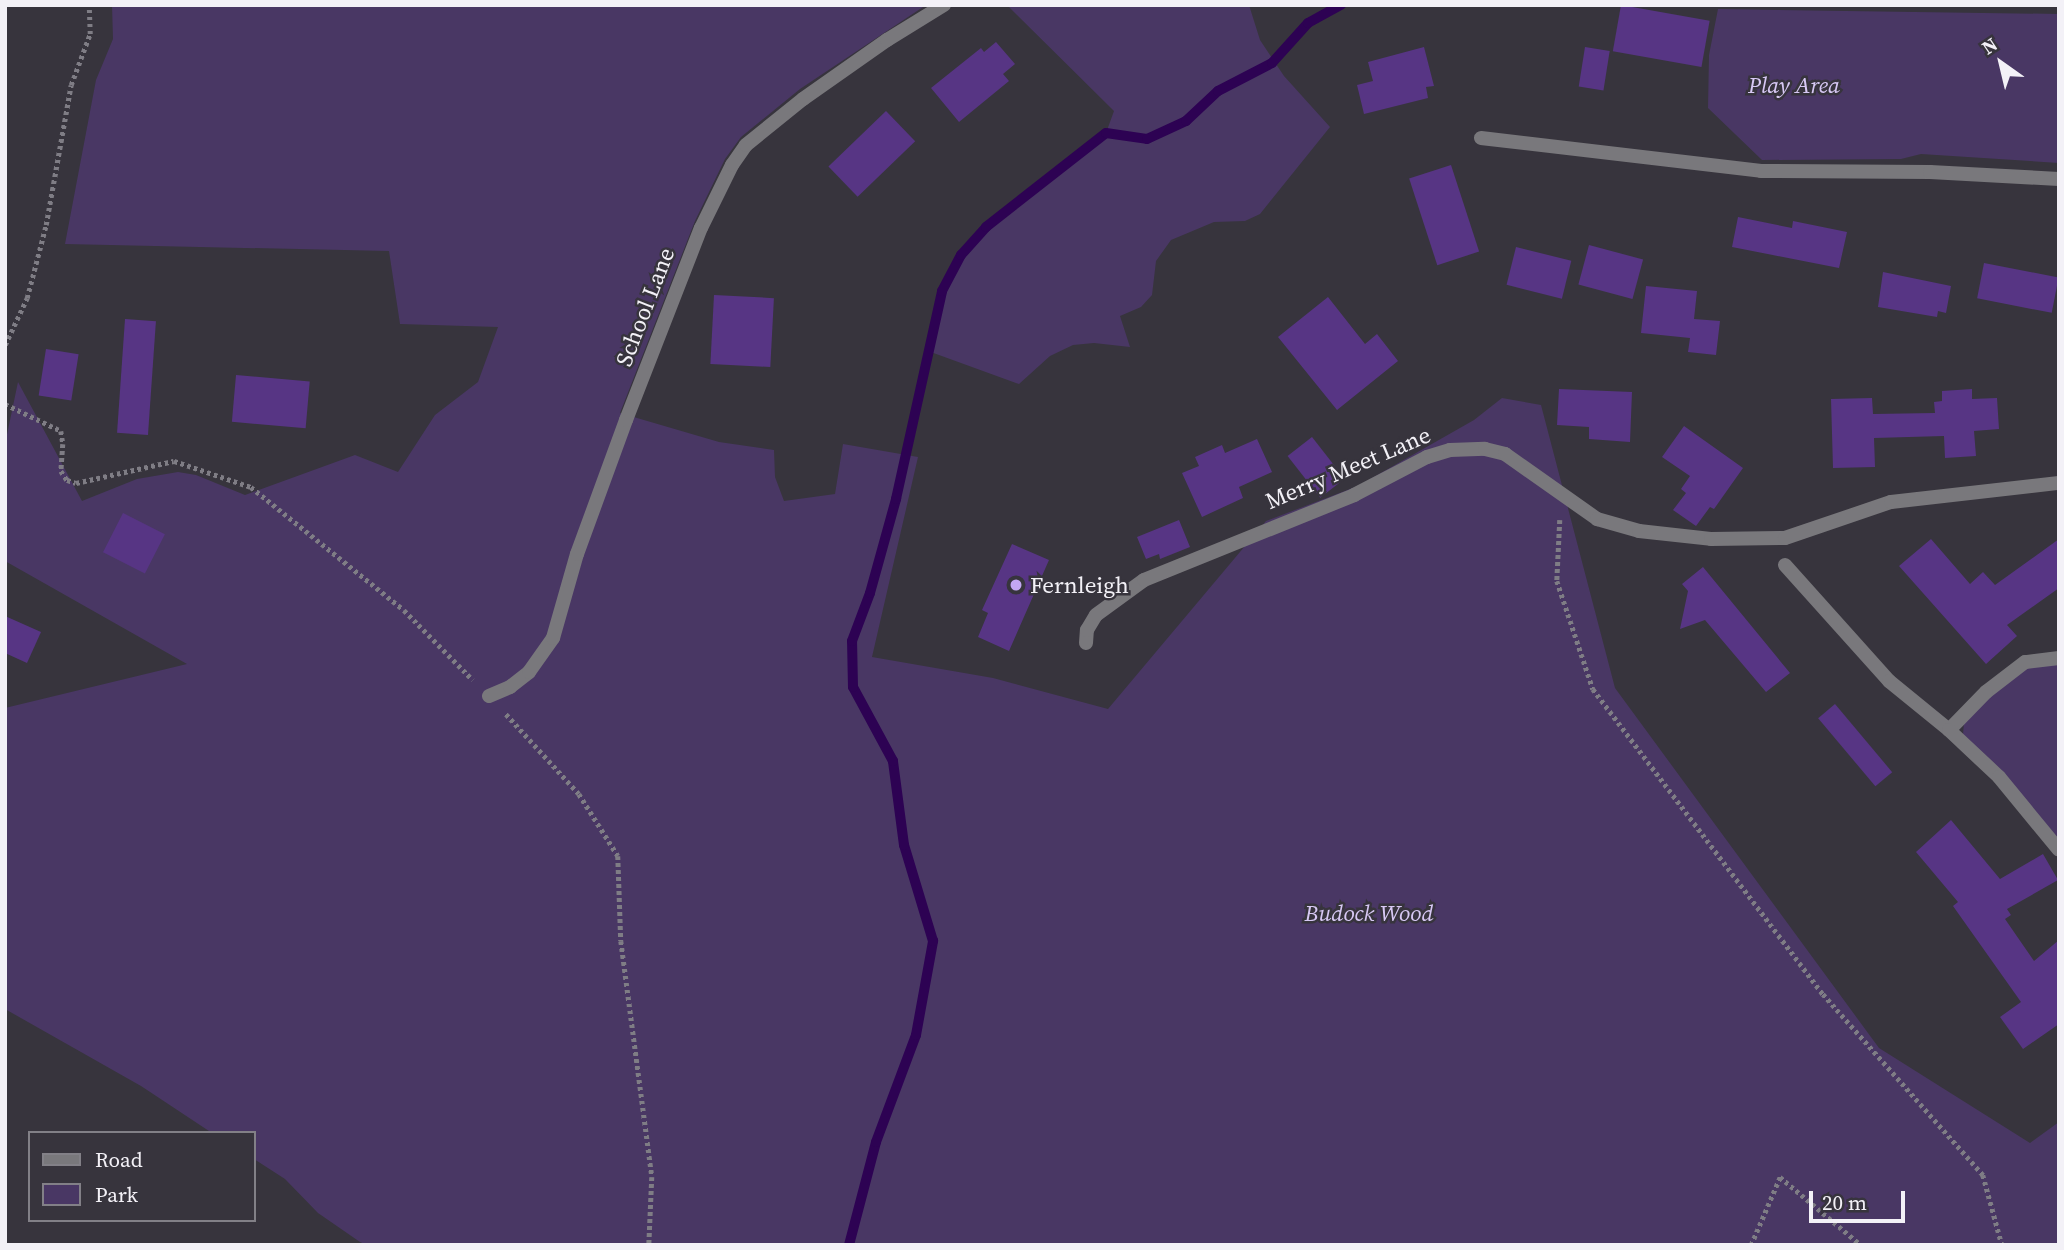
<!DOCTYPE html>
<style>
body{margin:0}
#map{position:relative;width:2064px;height:1250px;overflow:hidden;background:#37343d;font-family:"Source Serif 4",serif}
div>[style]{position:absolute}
.green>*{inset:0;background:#493764}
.stream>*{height:10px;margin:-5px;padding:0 5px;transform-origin:5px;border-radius:5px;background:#2d0253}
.building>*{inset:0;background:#573584;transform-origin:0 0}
.path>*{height:4.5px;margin-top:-2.25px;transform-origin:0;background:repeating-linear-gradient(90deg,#7f7d85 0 3.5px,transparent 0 7px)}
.service>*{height:14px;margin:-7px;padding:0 7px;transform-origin:7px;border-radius:7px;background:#79787c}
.minor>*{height:14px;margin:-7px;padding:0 7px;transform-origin:7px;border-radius:7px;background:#79787c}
.dots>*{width:19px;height:19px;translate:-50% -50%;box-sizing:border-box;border:4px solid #37343d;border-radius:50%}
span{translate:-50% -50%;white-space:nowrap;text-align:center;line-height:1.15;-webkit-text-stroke:5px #37343d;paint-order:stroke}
.park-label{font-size:23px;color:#d7c8f4;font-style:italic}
.street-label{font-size:23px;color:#f3f1f7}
.poi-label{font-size:23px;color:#f3f1f7}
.left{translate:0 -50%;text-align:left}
.frame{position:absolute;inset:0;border:7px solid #f3f1f7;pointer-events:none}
.legend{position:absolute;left:28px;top:1131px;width:228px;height:91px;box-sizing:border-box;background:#37343d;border:2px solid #828087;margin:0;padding:9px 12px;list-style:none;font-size:21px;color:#f3f1f7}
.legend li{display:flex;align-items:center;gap:14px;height:35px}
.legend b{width:35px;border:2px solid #828087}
.north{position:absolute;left:1966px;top:28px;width:70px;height:70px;-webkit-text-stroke:5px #37343d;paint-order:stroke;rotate:326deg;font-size:19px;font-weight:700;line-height:28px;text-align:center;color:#f3f1f7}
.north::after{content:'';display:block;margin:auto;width:24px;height:32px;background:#f3f1f7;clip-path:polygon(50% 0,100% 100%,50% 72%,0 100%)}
.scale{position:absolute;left:1809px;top:1191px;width:96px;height:32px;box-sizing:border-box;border:4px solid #f3f1f7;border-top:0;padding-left:9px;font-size:21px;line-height:24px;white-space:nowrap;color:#f3f1f7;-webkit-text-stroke:5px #37343d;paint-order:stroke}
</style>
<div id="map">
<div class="green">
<i style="clip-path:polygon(112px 5px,926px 5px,800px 89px,741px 137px,725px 159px,695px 221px,620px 413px,719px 442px,774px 450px,775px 477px,784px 501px,835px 494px,843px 444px,918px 457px,872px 657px,993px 678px,1108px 709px,1266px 521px,1358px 486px,1474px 420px,1502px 398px,1541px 405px,1615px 688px,1879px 1048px,2030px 1143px,2059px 1122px,2059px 1245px,367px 1245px,360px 1242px,318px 1213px,285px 1179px,254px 1159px,254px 1133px,212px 1133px,141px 1086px,5px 1009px,5px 708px,187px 664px,5px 561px,5px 444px,18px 382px,82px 501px,137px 479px,178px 472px,196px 475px,245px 495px,355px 455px,398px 472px,435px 415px,478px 382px,498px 327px,400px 324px,389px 251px,65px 244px,96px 80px,113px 39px)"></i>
<i style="clip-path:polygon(1007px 5px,1249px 5px,1260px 40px,1284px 76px,1330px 127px,1260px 214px,1245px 221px,1214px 222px,1171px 240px,1156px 261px,1152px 295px,1141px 307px,1120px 316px,1130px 347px,1094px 343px,1073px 345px,1050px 356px,1019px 384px,928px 351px,942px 291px,961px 255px,986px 227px,1106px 133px,1114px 111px)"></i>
<i style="clip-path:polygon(1718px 9px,2059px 14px,2059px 163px,1921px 154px,1901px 159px,1762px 160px,1708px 108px,1709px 55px)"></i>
<i style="clip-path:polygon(2059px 664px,2059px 839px,1963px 735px,1964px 722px,1991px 695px,2029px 667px)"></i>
</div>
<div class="stream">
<i style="left:849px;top:1245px;width:106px;rotate:-75.3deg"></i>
<i style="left:876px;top:1142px;width:114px;rotate:-69.5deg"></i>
<i style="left:916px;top:1035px;width:96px;rotate:-79.7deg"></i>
<i style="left:933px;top:941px;width:100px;rotate:-106.8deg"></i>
<i style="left:904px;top:845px;width:85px;rotate:-97.5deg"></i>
<i style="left:893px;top:761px;width:84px;rotate:-118.4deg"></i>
<i style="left:853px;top:687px;width:46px;rotate:-91.2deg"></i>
<i style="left:852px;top:641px;width:51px;rotate:-69.4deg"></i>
<i style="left:870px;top:593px;width:98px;rotate:-74.5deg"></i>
<i style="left:896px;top:499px;width:213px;rotate:-77.5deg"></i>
<i style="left:942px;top:291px;width:41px;rotate:-62.2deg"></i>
<i style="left:961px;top:255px;width:38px;rotate:-48deg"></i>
<i style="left:986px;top:227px;width:152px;rotate:-38.1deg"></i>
<i style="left:1106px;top:133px;width:41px;rotate:8.3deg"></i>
<i style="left:1147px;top:139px;width:43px;rotate:-24.8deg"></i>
<i style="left:1186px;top:121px;width:44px;rotate:-43.2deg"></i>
<i style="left:1218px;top:91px;width:61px;rotate:-27.4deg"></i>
<i style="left:1272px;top:63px;width:54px;rotate:-48deg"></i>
<i style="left:1308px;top:23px;width:38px;rotate:-29deg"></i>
</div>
<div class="building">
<i style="left:1621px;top:5px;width:90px;height:47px;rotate:10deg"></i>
<i style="clip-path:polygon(996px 42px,1015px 64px,1003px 74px,1009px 81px,959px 122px,931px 88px,981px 48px,984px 52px)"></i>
<i style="clip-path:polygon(1424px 47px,1434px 86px,1426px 87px,1428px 98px,1364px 114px,1357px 85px,1373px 81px,1368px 62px)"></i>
<i style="left:1585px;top:47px;width:25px;height:40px;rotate:9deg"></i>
<i style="left:886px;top:111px;width:42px;height:80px;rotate:46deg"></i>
<i style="left:1451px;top:165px;width:91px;height:44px;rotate:72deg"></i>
<i style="clip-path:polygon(1738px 217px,1792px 228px,1793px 221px,1847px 232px,1839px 268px,1732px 247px)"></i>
<i style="left:1589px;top:245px;width:56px;height:41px;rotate:15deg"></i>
<i style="left:1516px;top:247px;width:57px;height:39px;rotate:14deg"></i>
<i style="left:1984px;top:263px;width:76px;height:36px;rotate:11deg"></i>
<i style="clip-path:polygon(1883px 272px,1951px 286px,1946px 313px,1938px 311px,1937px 317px,1878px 307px)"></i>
<i style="clip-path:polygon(1646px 286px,1697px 291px,1694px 319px,1720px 321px,1716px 355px,1688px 352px,1690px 338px,1641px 333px)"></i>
<i style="left:714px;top:295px;width:60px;height:69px;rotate:3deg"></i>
<i style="clip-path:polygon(1328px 297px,1365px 344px,1377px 334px,1398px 361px,1337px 410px,1278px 337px)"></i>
<i style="left:125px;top:319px;width:31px;height:114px;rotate:4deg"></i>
<i style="left:46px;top:349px;width:33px;height:47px;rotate:9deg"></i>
<i style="left:236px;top:375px;width:74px;height:47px;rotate:5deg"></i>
<i style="clip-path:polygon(1559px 389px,1632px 392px,1630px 442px,1589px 439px,1589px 427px,1557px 425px)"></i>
<i style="clip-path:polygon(1972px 389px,1972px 399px,1997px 398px,1999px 429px,1974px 431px,1976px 456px,1945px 458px,1944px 436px,1874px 438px,1875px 467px,1833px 468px,1831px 399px,1872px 398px,1873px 414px,1935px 413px,1934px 402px,1942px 401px,1942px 391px)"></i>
<i style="clip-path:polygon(1684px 426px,1743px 468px,1714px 509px,1710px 507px,1696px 526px,1673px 510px,1686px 493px,1681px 489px,1690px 476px,1662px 457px)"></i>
<i style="left:1312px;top:437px;width:53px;height:31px;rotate:52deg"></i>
<i style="clip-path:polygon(1257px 439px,1272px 472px,1239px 487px,1243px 498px,1202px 517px,1182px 473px,1199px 466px,1195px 457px,1222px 445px,1225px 453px)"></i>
<i style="left:123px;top:513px;width:47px;height:44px;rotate:27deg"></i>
<i style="clip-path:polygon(1179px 520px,1190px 547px,1160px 559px,1159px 554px,1146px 559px,1137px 537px)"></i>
<i style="clip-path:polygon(1931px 539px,1970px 584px,1983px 572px,1995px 585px,2059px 539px,2059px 588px,2007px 625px,2017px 636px,1986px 664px,1899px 566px)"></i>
<i style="clip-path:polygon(1012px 544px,1049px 560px,1009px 651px,978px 637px,988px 613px,982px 610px)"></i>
<i style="clip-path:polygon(1703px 567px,1790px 673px,1766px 692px,1705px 620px,1680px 629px,1688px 591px,1682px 584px)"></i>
<i style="clip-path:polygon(5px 616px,41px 632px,27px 663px,5px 653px)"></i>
<i style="left:1835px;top:704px;width:89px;height:22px;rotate:50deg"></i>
<i style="clip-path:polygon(1951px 820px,2000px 879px,2043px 854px,2058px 880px,2007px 909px,2011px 915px,2005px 919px,2034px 961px,2059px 940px,2059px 1024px,2023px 1049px,2000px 1017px,2021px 1002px,1953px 906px,1958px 902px,1916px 852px)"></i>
</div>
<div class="path">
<i style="left:5px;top:345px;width:52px;rotate:-64.9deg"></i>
<i style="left:27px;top:298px;width:75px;rotate:-75.4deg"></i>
<i style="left:46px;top:225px;width:142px;rotate:-79.9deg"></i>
<i style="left:71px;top:85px;width:54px;rotate:-69.6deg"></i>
<i style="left:90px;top:34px;width:29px;rotate:-92deg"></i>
<i style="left:5px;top:404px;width:62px;rotate:25.7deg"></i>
<i style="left:61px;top:431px;width:13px;rotate:81deg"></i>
<i style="left:63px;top:444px;width:27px;rotate:94deg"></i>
<i style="left:61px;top:471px;width:11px;rotate:56deg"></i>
<i style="left:67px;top:480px;width:9px;rotate:18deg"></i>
<i style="left:76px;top:483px;width:100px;rotate:-12.7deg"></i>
<i style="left:174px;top:461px;width:81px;rotate:18.7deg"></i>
<i style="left:251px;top:487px;width:196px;rotate:38.8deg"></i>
<i style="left:404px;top:610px;width:98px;rotate:45.4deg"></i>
<i style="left:1560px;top:520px;width:61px;rotate:92.8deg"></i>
<i style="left:1557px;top:581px;width:114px;rotate:71.6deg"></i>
<i style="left:1593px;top:689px;width:382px;rotate:53deg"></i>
<i style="left:1823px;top:994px;width:242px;rotate:48.5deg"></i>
<i style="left:1983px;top:1175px;width:73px;rotate:74.8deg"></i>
<i style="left:506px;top:714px;width:108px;rotate:47.6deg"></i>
<i style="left:579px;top:794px;width:73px;rotate:57.8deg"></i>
<i style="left:618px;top:856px;width:85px;rotate:88deg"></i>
<i style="left:621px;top:941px;width:238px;rotate:82.5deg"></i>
<i style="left:652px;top:1177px;width:68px;rotate:92.5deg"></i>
<i style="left:1751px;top:1245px;width:74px;rotate:-66.9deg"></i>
<i style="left:1780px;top:1177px;width:106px;rotate:40deg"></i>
</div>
<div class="service">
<i style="left:1481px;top:138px;width:282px;rotate:6.7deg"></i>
<i style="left:1761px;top:171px;width:169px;rotate:0.3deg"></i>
<i style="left:1086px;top:643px;width:13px;rotate:-86deg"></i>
<i style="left:1087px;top:630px;width:17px;rotate:-59deg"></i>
<i style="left:1096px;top:615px;width:59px;rotate:-36.1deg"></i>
<i style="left:1144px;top:580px;width:227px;rotate:-22deg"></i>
<i style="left:1354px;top:495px;width:82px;rotate:-27.5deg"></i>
<i style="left:1427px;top:457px;width:24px;rotate:-17deg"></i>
<i style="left:1450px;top:450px;width:35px;rotate:-2deg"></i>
<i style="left:1485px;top:449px;width:21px;rotate:14deg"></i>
<i style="left:1505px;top:454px;width:113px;rotate:35.2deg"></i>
<i style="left:1597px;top:519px;width:44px;rotate:15.9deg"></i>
<i style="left:1639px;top:531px;width:72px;rotate:6.3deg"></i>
<i style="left:1711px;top:539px;width:74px;rotate:-0.8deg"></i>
<i style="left:1785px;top:538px;width:112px;rotate:-18.8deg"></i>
<i style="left:1891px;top:502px;width:169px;rotate:-6.5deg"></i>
</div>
<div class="minor">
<i style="left:1930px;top:172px;width:129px;rotate:3.1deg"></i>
<i style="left:1785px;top:565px;width:156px;rotate:48.1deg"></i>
<i style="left:1889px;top:681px;width:77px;rotate:39.2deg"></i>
<i style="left:2059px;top:658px;width:34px;rotate:173deg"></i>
<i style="left:2025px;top:662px;width:49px;rotate:142.4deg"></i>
<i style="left:1986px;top:692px;width:53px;rotate:134.2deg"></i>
<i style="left:1949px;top:730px;width:69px;rotate:43.2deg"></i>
<i style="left:1999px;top:777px;width:94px;rotate:50.6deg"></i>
<i style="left:489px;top:696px;width:23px;rotate:-23deg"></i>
<i style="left:510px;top:687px;width:24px;rotate:-38deg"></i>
<i style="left:529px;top:672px;width:42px;rotate:-54.8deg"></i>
<i style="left:553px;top:638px;width:87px;rotate:-74.1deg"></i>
<i style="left:577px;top:554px;width:143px;rotate:-69.9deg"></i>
<i style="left:626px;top:420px;width:206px;rotate:-68.7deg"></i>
<i style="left:701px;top:228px;width:70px;rotate:-63.8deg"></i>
<i style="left:732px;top:165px;width:24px;rotate:-55deg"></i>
<i style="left:746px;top:145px;width:73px;rotate:-38.9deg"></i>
<i style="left:803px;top:99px;width:103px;rotate:-35.1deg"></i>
<i style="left:887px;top:40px;width:67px;rotate:-31.6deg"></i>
</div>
<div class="dots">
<i style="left:1016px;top:585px;background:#c3a7f2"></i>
</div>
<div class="park-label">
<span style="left:1794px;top:85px">Play Area</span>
<span style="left:1369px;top:913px">Budock Wood</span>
</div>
<div class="street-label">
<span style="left:645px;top:307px;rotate:-69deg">School Lane</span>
<span style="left:1348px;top:468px;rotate:-23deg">Merry Meet Lane</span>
</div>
<div class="poi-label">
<span class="left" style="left:1030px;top:585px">Fernleigh</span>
</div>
<div class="frame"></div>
<ul class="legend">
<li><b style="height:9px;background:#79787c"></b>Road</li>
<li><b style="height:19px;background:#493764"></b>Park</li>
</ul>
<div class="north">N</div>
<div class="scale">20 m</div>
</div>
